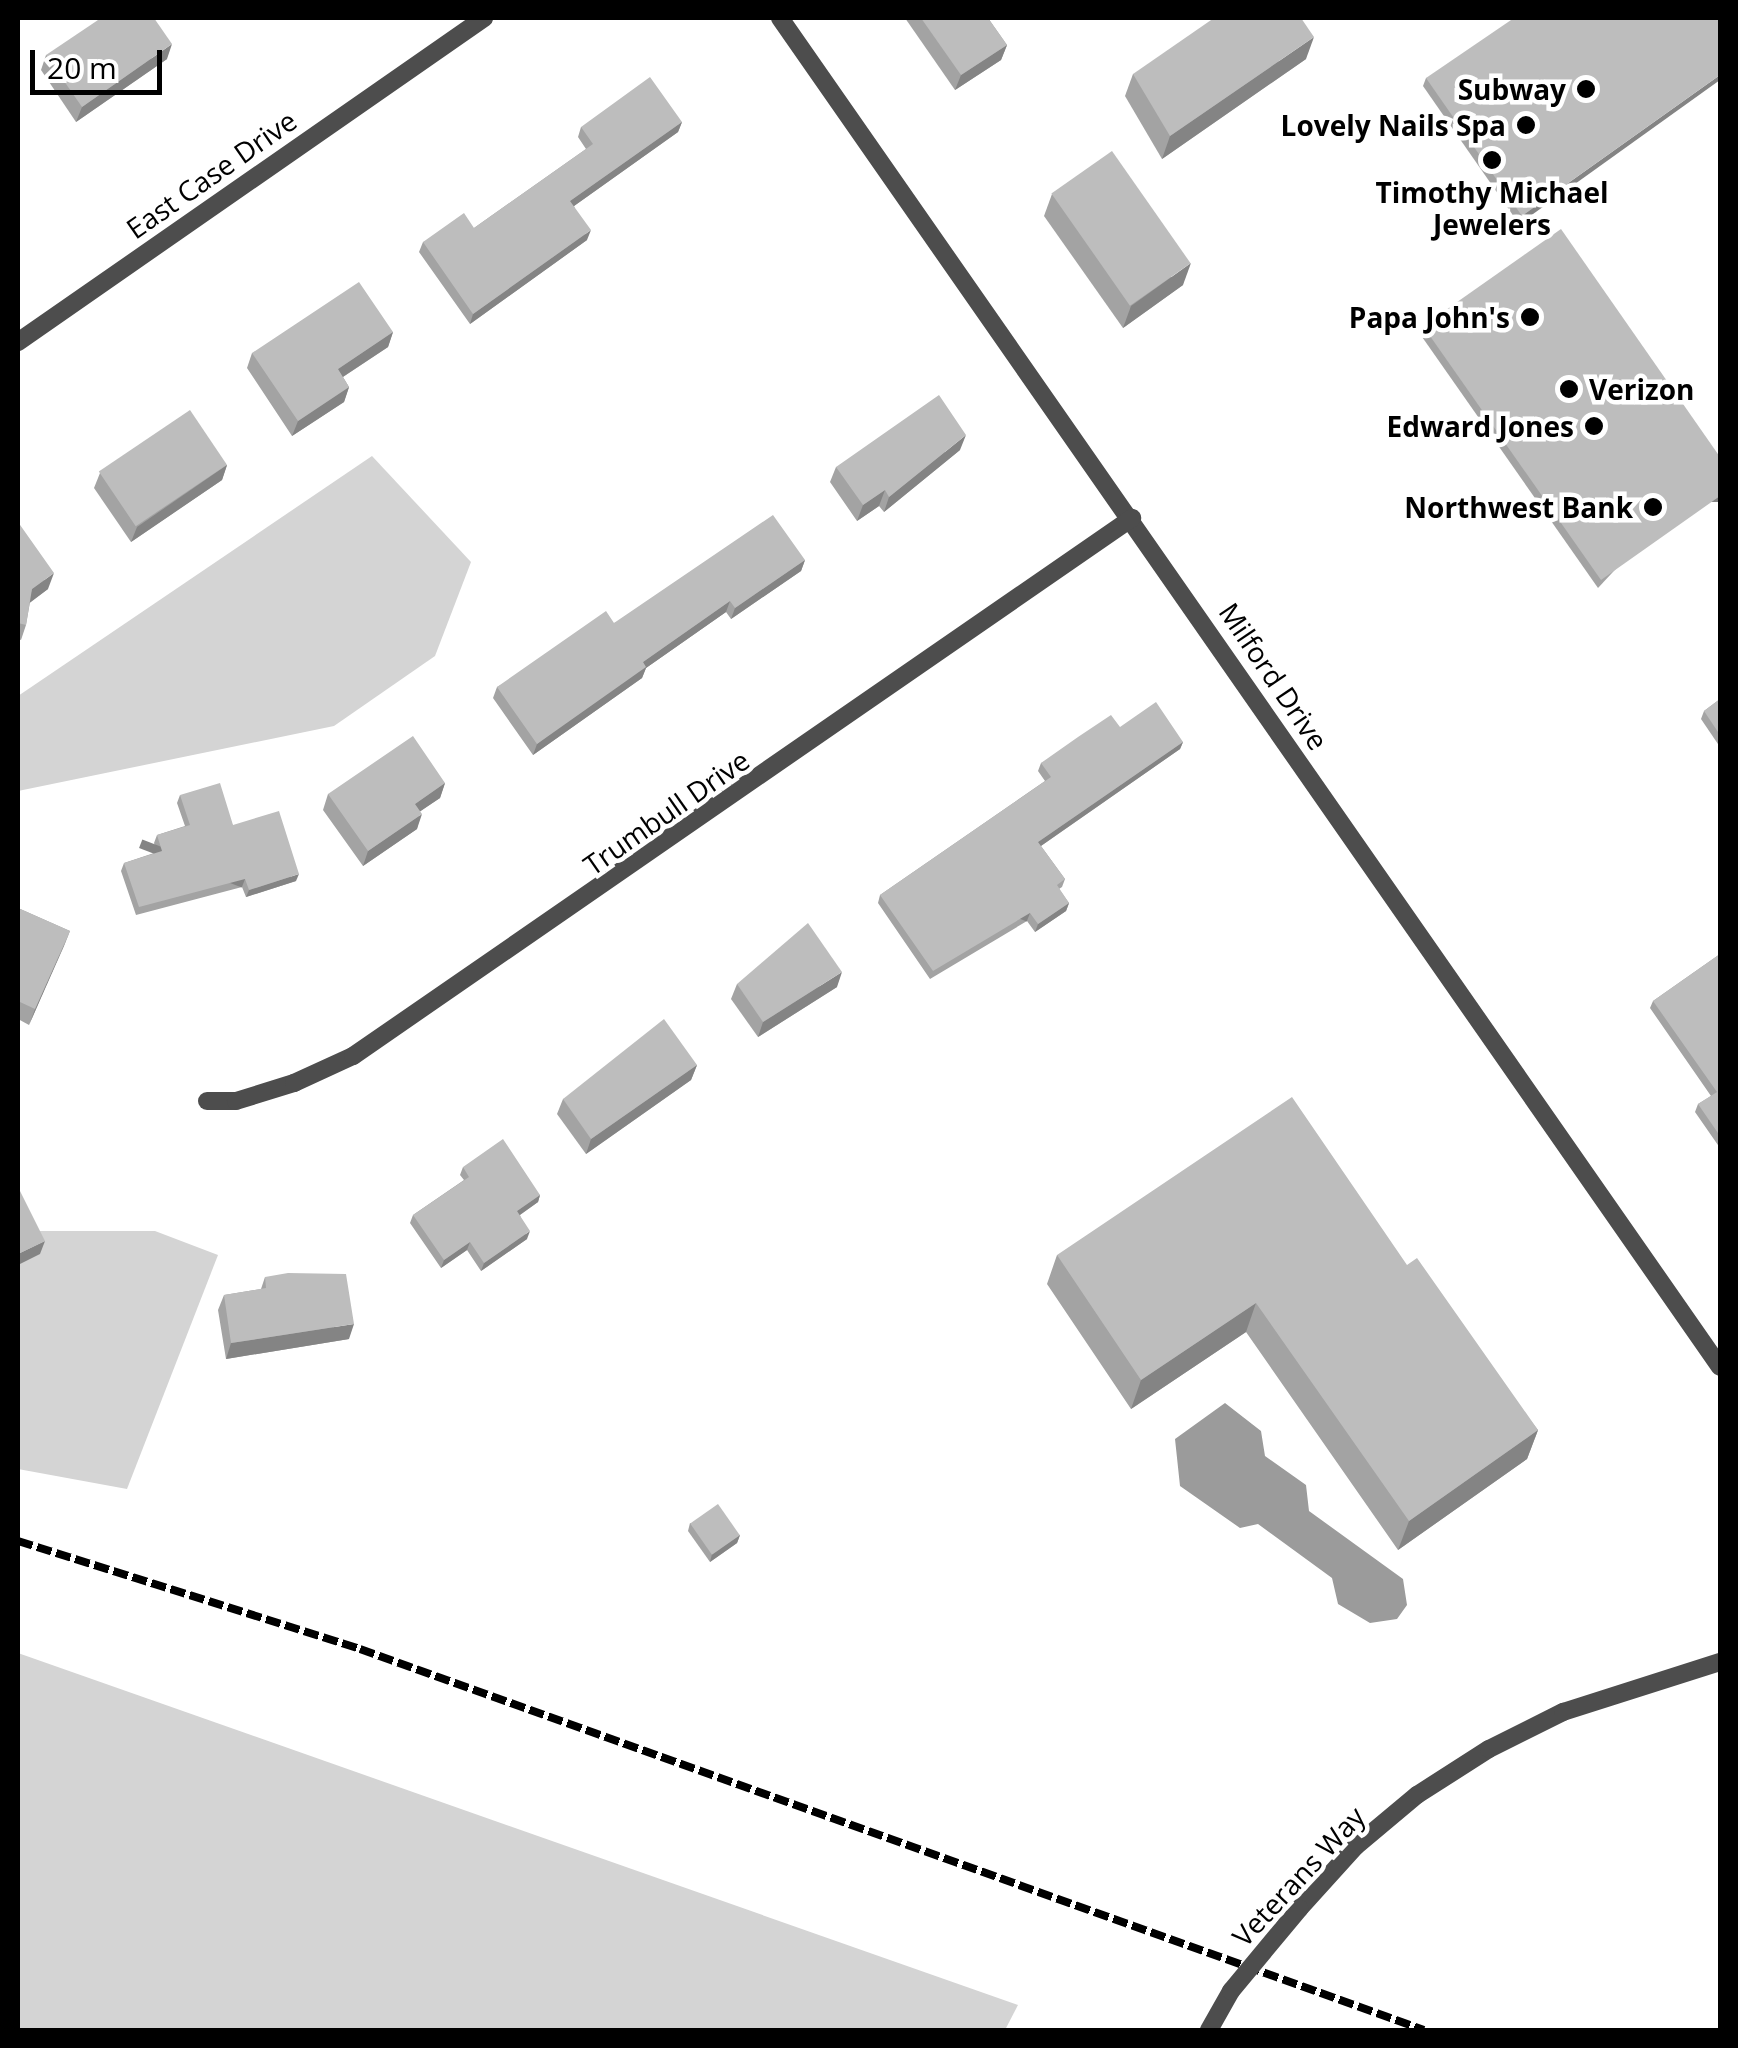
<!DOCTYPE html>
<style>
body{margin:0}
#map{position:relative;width:1738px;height:2048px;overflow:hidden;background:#fff;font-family:"Open Sans",sans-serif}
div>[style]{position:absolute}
.green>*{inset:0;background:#d4d4d4}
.water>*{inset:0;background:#9b9b9b}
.minor>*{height:18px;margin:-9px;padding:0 9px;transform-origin:9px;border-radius:9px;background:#4d4d4d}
.rail>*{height:8px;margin-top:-4px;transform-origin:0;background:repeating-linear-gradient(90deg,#000 0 15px,transparent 0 20px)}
.minor-bridge>*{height:18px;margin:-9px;padding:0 9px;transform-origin:9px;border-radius:9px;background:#4d4d4d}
.wall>*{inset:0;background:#a3a3a3}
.shaded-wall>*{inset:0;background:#848484;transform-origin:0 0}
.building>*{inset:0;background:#bdbdbd;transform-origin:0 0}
.dots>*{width:28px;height:28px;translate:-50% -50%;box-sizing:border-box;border:5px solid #fff;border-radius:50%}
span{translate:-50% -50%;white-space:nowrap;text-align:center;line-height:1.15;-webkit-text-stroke:9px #fff;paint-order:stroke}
.poi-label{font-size:28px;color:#000;font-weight:700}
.right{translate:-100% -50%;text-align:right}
.left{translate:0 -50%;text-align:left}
.street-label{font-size:28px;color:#000}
.frame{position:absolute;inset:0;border:20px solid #000;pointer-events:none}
.scale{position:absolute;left:30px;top:50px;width:132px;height:45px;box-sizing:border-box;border:5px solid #000;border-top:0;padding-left:12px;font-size:30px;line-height:35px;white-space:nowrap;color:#000;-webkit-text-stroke:8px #fff;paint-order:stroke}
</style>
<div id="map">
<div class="green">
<i style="clip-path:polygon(372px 456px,471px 562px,435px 656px,334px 726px,18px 791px,18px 696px)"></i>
<i style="clip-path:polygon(18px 1231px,155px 1231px,218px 1255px,127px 1489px,18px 1469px)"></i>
<i style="clip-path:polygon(18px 1653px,1018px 2005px,1005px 2030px,18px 2030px)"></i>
</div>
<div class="water">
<i style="clip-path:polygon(1225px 1403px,1261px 1431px,1265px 1456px,1306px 1485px,1309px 1511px,1403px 1579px,1407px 1605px,1397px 1619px,1370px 1623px,1338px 1604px,1332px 1578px,1258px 1524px,1240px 1528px,1180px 1486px,1175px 1439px)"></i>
</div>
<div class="minor">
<i style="left:780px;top:18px;width:1644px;rotate:55.13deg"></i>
<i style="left:18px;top:342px;width:568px;rotate:-34.81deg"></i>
<i style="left:207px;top:1101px;width:29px"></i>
<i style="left:236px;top:1101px;width:61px;rotate:-17.2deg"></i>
<i style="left:294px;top:1083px;width:65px;rotate:-24.6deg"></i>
<i style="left:353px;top:1056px;width:947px;rotate:-34.63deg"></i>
<i style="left:1299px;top:1909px;width:85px;rotate:-47.9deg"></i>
<i style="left:1356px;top:1846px;width:80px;rotate:-39.9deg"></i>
<i style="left:1417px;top:1795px;width:85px;rotate:-32.6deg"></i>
<i style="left:1489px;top:1749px;width:83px;rotate:-26.6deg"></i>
<i style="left:1563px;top:1712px;width:165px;rotate:-17.7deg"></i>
</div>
<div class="rail">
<i style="left:18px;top:1541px;width:359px;rotate:17.5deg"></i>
<i style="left:360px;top:1649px;width:1130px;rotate:19.7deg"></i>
</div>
<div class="minor-bridge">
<i style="left:1209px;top:2030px;width:45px;rotate:-60.6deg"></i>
<i style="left:1231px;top:1991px;width:107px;rotate:-50.3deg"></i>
</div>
<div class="wall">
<i style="clip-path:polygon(905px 18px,988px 18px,1007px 45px,1001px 60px,955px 90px)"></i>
<i style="clip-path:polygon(1720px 18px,1519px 224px,1423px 86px,1426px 78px)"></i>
<i style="clip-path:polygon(46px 55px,167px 59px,76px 122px,41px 70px)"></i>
<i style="clip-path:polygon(1306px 59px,1162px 159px,1125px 96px,1133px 74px)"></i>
<i style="clip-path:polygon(682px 122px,678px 132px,574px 206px,587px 240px,470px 324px,419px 252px,423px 242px,474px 228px,586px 149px,578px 137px,581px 127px)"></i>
<i style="clip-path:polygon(1052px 194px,1183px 285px,1123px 328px,1044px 216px)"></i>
<i style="clip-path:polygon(1423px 326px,1720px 457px,1598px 588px,1420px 334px)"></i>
<i style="clip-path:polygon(393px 332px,388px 347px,343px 377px,349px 387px,344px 402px,292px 436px,247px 368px,252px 353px)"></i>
<i style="clip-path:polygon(960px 450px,884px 512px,879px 506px,857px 521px,830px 482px,836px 467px)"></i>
<i style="clip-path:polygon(227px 465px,222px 480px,131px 542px,94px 488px,100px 473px)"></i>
<i style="clip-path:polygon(18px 522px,48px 589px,30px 602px,26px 625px,21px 640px,18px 639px)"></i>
<i style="clip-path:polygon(805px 560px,801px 571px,731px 619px,726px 612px,646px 668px,642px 678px,533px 755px,493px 698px,497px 687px,614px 623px)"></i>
<i style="clip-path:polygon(1720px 699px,1720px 747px,1701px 719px,1704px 711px)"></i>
<i style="clip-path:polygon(1120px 727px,1183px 742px,1180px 749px,1041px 846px,1065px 879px,1062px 887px,1059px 889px,1069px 903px,1066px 911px,1035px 932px,1027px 921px,930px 979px,878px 903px,880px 895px,1045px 781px,1038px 771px,1041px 763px)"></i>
<i style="clip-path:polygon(445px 783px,440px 798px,420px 811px,417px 829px,363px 866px,323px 810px,328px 794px)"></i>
<i style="clip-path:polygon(180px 795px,233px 825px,296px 881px,246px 897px,242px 887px,136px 915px,121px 871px,124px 863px,157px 852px,154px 843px,157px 835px,185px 826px,177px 803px)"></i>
<i style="clip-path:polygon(18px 908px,70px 931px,29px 1025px,18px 1019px)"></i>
<i style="clip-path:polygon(1720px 954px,1720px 1148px,1695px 1112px,1698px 1104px,1711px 1096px,1650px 1008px,1653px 1001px)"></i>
<i style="clip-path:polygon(737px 984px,837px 987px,758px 1037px,731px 999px)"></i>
<i style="clip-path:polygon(697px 1065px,691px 1080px,586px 1154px,557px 1114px,563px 1099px)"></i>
<i style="clip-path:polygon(463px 1167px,540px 1195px,538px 1202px,520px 1215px,527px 1239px,481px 1271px,467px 1250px,441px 1268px,410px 1223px,413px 1215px,464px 1180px,460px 1175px)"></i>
<i style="clip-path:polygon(1057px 1255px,1407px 1265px,1538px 1430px,1527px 1459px,1398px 1550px,1246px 1332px,1131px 1409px,1047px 1284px)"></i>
<i style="clip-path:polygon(265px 1277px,349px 1339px,226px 1359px,218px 1310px,224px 1295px,261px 1289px)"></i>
<i style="clip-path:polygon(690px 1523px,740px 1535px,737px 1543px,710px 1562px,688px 1531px)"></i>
</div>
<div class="shaded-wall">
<i style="clip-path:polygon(1314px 37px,1306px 59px,1162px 159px,1170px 136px)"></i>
<i style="clip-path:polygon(172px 44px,167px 59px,76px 122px,82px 107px)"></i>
<i style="clip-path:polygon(1007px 45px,1001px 60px,955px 90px,961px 75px)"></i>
<i style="clip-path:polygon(1720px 75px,1720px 80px,1519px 224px,1522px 216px)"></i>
<i style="clip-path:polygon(682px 122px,678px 132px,567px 211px,570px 201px)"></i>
<i style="clip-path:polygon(591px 230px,587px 240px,470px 324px,473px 314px)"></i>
<i style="clip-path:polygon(1191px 263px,1183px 285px,1123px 328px,1131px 306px)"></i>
<i style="clip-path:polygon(393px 332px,388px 347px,332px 384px,338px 369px)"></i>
<i style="clip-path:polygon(349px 387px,344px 402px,292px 436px,298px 421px)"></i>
<i style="clip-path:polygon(966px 435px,960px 450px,884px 512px,889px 497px)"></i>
<i style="clip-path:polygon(227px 465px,222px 480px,131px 542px,137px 527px)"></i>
<i style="clip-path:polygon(885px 490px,879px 506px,857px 521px,863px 505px)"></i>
<i style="left:1720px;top:496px;width:6px;height:146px;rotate:90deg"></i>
<i style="clip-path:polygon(805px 560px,801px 571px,731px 619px,735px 608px)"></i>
<i style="clip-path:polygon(54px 573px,48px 589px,27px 605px,32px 589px)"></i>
<i style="clip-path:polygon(730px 601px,726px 612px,646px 668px,642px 678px,533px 755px,537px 744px,643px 662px)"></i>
<i style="clip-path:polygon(1183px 742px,1180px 749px,1035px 850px,1038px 842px)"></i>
<i style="clip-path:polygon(445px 783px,440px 798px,409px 819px,415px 804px)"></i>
<i style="clip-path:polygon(422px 814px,417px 829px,363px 866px,368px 851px)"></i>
<i style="clip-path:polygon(299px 874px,296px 881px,246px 897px,249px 890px)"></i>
<i style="left:245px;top:879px;width:9px;height:110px;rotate:111deg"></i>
<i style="clip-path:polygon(1069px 903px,1066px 911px,1035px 932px,1038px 924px)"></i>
<i style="left:1030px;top:913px;width:9px;height:113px;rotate:111deg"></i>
<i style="clip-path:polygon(70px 931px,64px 946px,29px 1025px,35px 1009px)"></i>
<i style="clip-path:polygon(842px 972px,837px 987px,758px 1037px,763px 1022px)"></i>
<i style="clip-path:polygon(697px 1065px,691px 1080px,586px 1154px,591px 1139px)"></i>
<i style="clip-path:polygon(540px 1195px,538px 1202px,514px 1219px,517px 1211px)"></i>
<i style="clip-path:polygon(530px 1231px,527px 1239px,481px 1271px,484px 1263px)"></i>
<i style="clip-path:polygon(45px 1241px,40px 1254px,18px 1265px,18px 1254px)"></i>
<i style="clip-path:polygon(470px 1242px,467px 1250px,441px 1268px,444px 1260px)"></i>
<i style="clip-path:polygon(1256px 1303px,1246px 1332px,1131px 1409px,1141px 1380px)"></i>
<i style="clip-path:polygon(354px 1324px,349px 1339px,226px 1359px,231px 1343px)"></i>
<i style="clip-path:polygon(1538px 1430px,1527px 1459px,1398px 1550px,1409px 1521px)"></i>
<i style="clip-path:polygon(740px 1535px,737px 1543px,710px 1562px,712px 1554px)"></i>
</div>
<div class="building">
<i style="clip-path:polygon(101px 18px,154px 18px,172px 44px,82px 107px,46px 55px)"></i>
<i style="clip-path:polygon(921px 18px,988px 18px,1007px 45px,961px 75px)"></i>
<i style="clip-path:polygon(1214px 18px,1301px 18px,1314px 37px,1170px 136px,1133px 74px)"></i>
<i style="clip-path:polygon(1514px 18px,1720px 18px,1720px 75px,1522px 216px,1426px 78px)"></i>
<i style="clip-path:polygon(650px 77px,682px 122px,570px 201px,591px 230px,473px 314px,423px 242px,464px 213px,474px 228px,593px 144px,581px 127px)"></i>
<i style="left:1112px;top:151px;width:137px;height:74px;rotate:55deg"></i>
<i style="clip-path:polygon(1561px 229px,1720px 457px,1720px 496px,1601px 580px,1423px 326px)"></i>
<i style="clip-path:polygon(359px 282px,393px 332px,338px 369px,349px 387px,298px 421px,252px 353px)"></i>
<i style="clip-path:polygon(939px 395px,966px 435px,889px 497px,885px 490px,863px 505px,836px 467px)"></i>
<i style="left:190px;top:410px;width:66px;height:110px;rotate:56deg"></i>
<i style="clip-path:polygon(773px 515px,805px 560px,735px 608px,730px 601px,643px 662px,646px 667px,537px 744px,497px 687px,606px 611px,614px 623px)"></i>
<i style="clip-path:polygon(18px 522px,54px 573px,32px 589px,26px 625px,18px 623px)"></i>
<i style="clip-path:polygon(1720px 699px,1720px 735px,1704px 711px)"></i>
<i style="clip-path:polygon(1156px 702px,1183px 742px,1038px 842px,1065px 879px,1057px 885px,1069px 903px,1038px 924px,1030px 913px,933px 971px,880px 895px,1051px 777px,1041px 763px,1078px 737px,1111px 715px,1120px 727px)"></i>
<i style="clip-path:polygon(413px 736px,445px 783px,415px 804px,422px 814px,368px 851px,328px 794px)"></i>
<i style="clip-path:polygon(220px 783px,233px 825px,279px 811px,299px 874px,249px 890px,245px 879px,139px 907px,124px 863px,162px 851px,157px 835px,190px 825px,180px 795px)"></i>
<i style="clip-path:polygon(18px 908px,70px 931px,35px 1009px,20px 1002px,18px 1009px)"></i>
<i style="clip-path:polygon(808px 923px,842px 972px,763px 1022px,737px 984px)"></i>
<i style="clip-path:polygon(1720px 954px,1720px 1136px,1698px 1104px,1717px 1092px,1653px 1001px)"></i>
<i style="clip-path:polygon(664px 1019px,697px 1065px,591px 1139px,563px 1099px)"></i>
<i style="clip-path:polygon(1292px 1097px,1407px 1265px,1417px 1258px,1538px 1430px,1409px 1521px,1256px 1303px,1141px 1380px,1057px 1255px)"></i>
<i style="clip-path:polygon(503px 1139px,540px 1195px,517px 1211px,530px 1231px,484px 1263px,470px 1242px,444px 1260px,413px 1215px,469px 1177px,463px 1167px)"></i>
<i style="clip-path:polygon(18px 1187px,45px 1241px,18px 1254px)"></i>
<i style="clip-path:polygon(288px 1273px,346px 1274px,354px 1324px,231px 1343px,224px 1295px,266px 1288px,265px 1277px)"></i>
<i style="left:718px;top:1504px;width:38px;height:34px;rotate:55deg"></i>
</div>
<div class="dots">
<i style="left:1586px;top:89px;background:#000"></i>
<i style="left:1526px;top:125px;background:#000"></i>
<i style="left:1492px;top:160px;background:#000"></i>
<i style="left:1530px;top:317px;background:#000"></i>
<i style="left:1569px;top:389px;background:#000"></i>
<i style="left:1594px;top:426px;background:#000"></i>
<i style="left:1653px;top:507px;background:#000"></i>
</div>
<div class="poi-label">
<span class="right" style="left:1566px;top:89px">Subway</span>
<span class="right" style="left:1506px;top:125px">Lovely Nails Spa</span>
<span style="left:1492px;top:208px">Timothy Michael<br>Jewelers</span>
<span class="right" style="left:1510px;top:317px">Papa John's</span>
<span class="left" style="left:1589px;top:389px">Verizon</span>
<span class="right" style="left:1574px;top:426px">Edward Jones</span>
<span class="right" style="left:1633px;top:507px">Northwest Bank</span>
</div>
<div class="street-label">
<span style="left:211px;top:174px;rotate:-35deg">East Case Drive</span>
<span style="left:1274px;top:676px;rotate:56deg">Milford Drive</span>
<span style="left:666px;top:812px;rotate:-35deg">Trumbull Drive</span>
<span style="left:1298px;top:1876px;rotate:-47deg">Veterans Way</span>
</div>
<div class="frame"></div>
<div class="scale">20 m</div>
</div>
